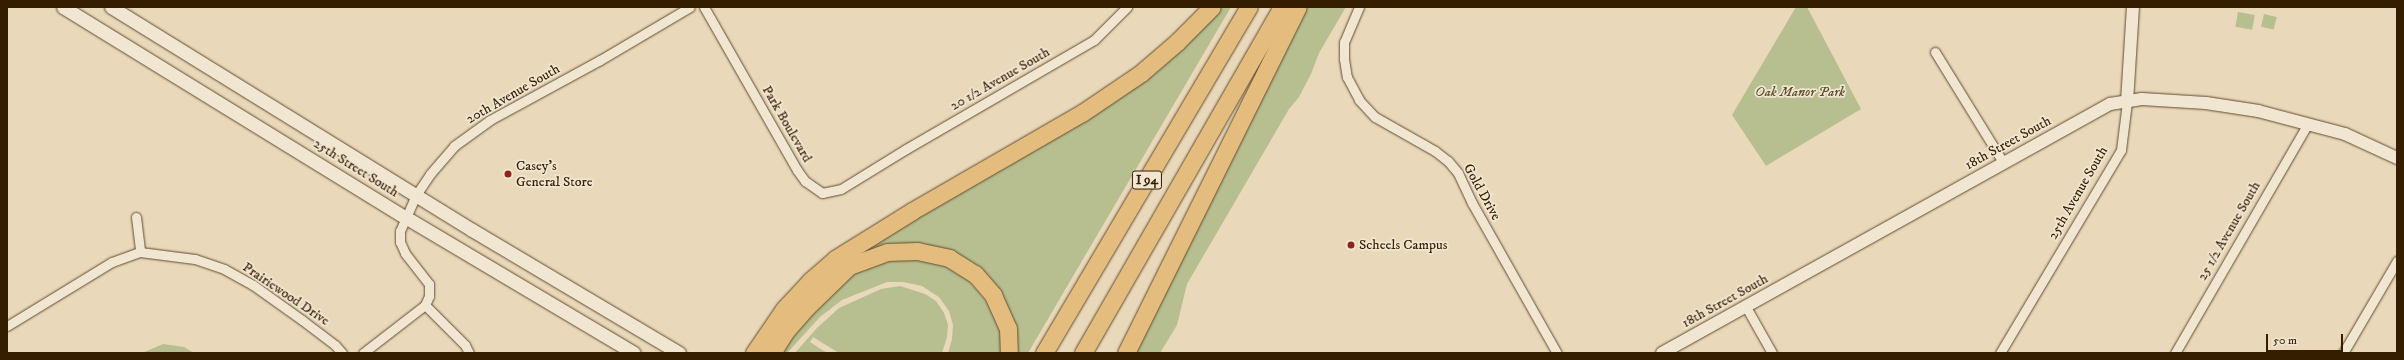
<!DOCTYPE html>
<style>
body{margin:0}
#map{position:relative;width:2404px;height:360px;overflow:hidden;background:#e9d8ba;font-family:"IM FELL DW Pica",serif}
div>[style]{position:absolute}
.green>*{inset:0;background:#b7be8f;transform-origin:0 0}
.roads{filter:drop-shadow(0 0 1px #624c2e) drop-shadow(0 0 1px #624c2e)}
.minor>*{height:9px;margin:-4.5px;padding:0 4.5px;transform-origin:4.5px;border-radius:4.5px;background:#f1e6d2}
.tertiary>*{height:12px;margin:-6px;padding:0 6px;transform-origin:6px;border-radius:6px;background:#f1e6d2}
.secondary>*{height:13px;margin:-6.5px;padding:0 6.5px;transform-origin:6.5px;border-radius:6.5px;background:#f1e6d2}
.motorway>*{height:17px;margin:-8.5px;padding:0 8.5px;transform-origin:8.5px;border-radius:8.5px;background:#e4bc7d}
.dots>*{width:11px;height:11px;translate:-50% -50%;box-sizing:border-box;border:2px solid #f1e6d2;border-radius:50%}
span{translate:-50% -50%;white-space:nowrap;text-align:center;line-height:1.15;-webkit-text-stroke:3.5px #f1e6d2;paint-order:stroke}
.shield-label span{padding:1px 3px;background:#f1e6d2;border:1px solid;border-radius:3px;-webkit-text-stroke-width:0}
.shield-label{font-size:13px;color:#351d00;font-weight:700}
.street-label{font-size:14px;color:#351d00}
.park-label{font-size:14px;color:#5c4d2b;font-style:italic}
.poi-label{font-size:14px;color:#351d00}
.left{translate:0 -50%;text-align:left}
.frame{position:absolute;inset:0;border:8px solid #351d00;pointer-events:none}
.scale{position:absolute;left:2266px;top:334px;width:77px;height:18px;box-sizing:border-box;border:2px solid #351d00;border-top:0;padding-left:5px;font-size:12px;line-height:14px;white-space:nowrap;color:#351d00;-webkit-text-stroke:3px #f1e6d2;paint-order:stroke}
</style>
<div id="map">
<div class="green">
<i style="clip-path:polygon(1218px 7px,1231px 7px,1028px 353px,1017px 353px,968px 264px,860px 255px,858px 250px,1042px 143px)"></i>
<i style="clip-path:polygon(1303px 7px,1346px 7px,1319px 53px,1311px 74px,1299px 97px,1289px 109px,1187px 284px,1177px 325px,1160px 353px,1132px 353px)"></i>
<i style="clip-path:polygon(1796px 7px,1807px 7px,1861px 109px,1766px 166px,1732px 115px)"></i>
<i style="left:2238px;top:12px;width:17px;height:15px;rotate:10deg"></i>
<i style="left:2264px;top:14px;width:13px;height:13px;rotate:13deg"></i>
<i style="clip-path:polygon(898px 258px,921px 259px,937px 263px,955px 270px,970px 282px,991px 307px,1001px 330px,1005px 353px,948px 353px,952px 339px,953px 325px,949px 311px,939px 297px,922px 286px,903px 282px,887px 282px,842px 300px,820px 317px,787px 353px,779px 353px,798px 324px,847px 276px,861px 268px)"></i>
<i style="clip-path:polygon(900px 286px,925px 294px,936px 301px,944px 313px,948px 325px,947px 337px,942px 353px,839px 353px,813px 337px,810px 342px,827px 353px,795px 353px,817px 328px,839px 308px,881px 289px)"></i>
<i style="clip-path:polygon(163px 344px,184px 347px,194px 353px,142px 353px)"></i>
</div>
<div class="roads">
<div class="minor">
<i style="left:704px;top:7px;width:188px;rotate:60.3deg"></i>
<i style="left:797px;top:170px;width:14px;rotate:54deg"></i>
<i style="left:805px;top:181px;width:21px;rotate:35deg"></i>
<i style="left:822px;top:193px;width:19px;rotate:-12deg"></i>
<i style="left:841px;top:189px;width:76px;rotate:-31.6deg"></i>
<i style="left:906px;top:149px;width:217px;rotate:-30.1deg"></i>
<i style="left:1094px;top:40px;width:47px;rotate:-45deg"></i>
<i style="left:1359px;top:7px;width:38px;rotate:113deg"></i>
<i style="left:1344px;top:42px;width:17px;rotate:90deg"></i>
<i style="left:1344px;top:59px;width:18px;rotate:81deg"></i>
<i style="left:1347px;top:77px;width:26px;rotate:62deg"></i>
<i style="left:1359px;top:100px;width:23px;rotate:47deg"></i>
<i style="left:1375px;top:117px;width:69px;rotate:29.5deg"></i>
<i style="left:1435px;top:151px;width:16px;rotate:38deg"></i>
<i style="left:1448px;top:161px;width:16px;rotate:50deg"></i>
<i style="left:1458px;top:173px;width:33px;rotate:65deg"></i>
<i style="left:1472px;top:203px;width:172px;rotate:60.5deg"></i>
<i style="left:1935px;top:52px;width:129px;rotate:58.3deg"></i>
<i style="left:136px;top:217px;width:35px;rotate:83deg"></i>
<i style="left:425px;top:305px;width:57px;rotate:45deg"></i>
<i style="left:465px;top:345px;width:9px;rotate:63deg"></i>
<i style="left:1746px;top:307px;width:53px;rotate:60.5deg"></i>
<i style="left:7px;top:326px;width:123px;rotate:-31.4deg"></i>
<i style="left:112px;top:262px;width:30px;rotate:-20deg"></i>
<i style="left:140px;top:252px;width:55px;rotate:7.3deg"></i>
<i style="left:195px;top:259px;width:31px;rotate:19deg"></i>
<i style="left:224px;top:269px;width:33px;rotate:29deg"></i>
<i style="left:253px;top:285px;width:60px;rotate:35.5deg"></i>
<i style="left:302px;top:320px;width:41px;rotate:37.1deg"></i>
<i style="left:335px;top:345px;width:11px;rotate:49deg"></i>
<i style="left:363px;top:353px;width:78px;rotate:-37.7deg"></i>
<i style="left:425px;top:305px;width:10px;rotate:-66deg"></i>
<i style="left:429px;top:296px;width:12px;rotate:-90deg"></i>
<i style="left:429px;top:284px;width:39px;rotate:-128deg"></i>
<i style="left:405px;top:253px;width:12px;rotate:-114deg"></i>
<i style="left:400px;top:242px;width:11px;rotate:-90deg"></i>
<i style="left:400px;top:231px;width:39px;rotate:-66deg"></i>
<i style="left:416px;top:195px;width:25px;rotate:-56deg"></i>
<i style="left:430px;top:174px;width:37px;rotate:-49deg"></i>
<i style="left:454px;top:146px;width:44px;rotate:-35.8deg"></i>
<i style="left:490px;top:120px;width:125px;rotate:-28.6deg"></i>
<i style="left:600px;top:60px;width:104px;rotate:-30.5deg"></i>
<i style="left:2000px;top:353px;width:236px;rotate:-59.2deg"></i>
<i style="left:2121px;top:150px;width:48px;rotate:-82.9deg"></i>
<i style="left:2175px;top:353px;width:265px;rotate:-59.9deg"></i>
<i style="left:2343px;top:353px;width:107px;rotate:-59.6deg"></i>
</div>
<div class="tertiary">
<i style="left:2127px;top:102px;width:95px;rotate:-86.4deg"></i>
<i style="left:1662px;top:353px;width:513px;rotate:-29.07deg"></i>
<i style="left:2110px;top:104px;width:32px;rotate:-9deg"></i>
<i style="left:2142px;top:99px;width:64px;rotate:3.6deg"></i>
<i style="left:2206px;top:103px;width:53px;rotate:8.7deg"></i>
<i style="left:2258px;top:111px;width:90px;rotate:14.8deg"></i>
<i style="left:2345px;top:134px;width:57px;rotate:24.8deg"></i>
</div>
<div class="secondary">
<i style="left:63px;top:7px;width:401px;rotate:31.6deg"></i>
<i style="left:405px;top:217px;width:266px;rotate:30.7deg"></i>
<i style="left:111px;top:7px;width:424px;rotate:31.7deg"></i>
<i style="left:472px;top:230px;width:241px;rotate:30.7deg"></i>
</div>
<div class="motorway">
<i style="left:754px;top:353px;width:53px;rotate:-55.7deg"></i>
<i style="left:784px;top:309px;width:38px;rotate:-47deg"></i>
<i style="left:810px;top:281px;width:33px;rotate:-41deg"></i>
<i style="left:835px;top:259px;width:91px;rotate:-31.9deg"></i>
<i style="left:912px;top:211px;width:196px;rotate:-30deg"></i>
<i style="left:1082px;top:113px;width:71px;rotate:-34.1deg"></i>
<i style="left:1141px;top:73px;width:48px;rotate:-40.7deg"></i>
<i style="left:1177px;top:42px;width:49px;rotate:-45deg"></i>
<i style="left:772px;top:353px;width:25px;rotate:-58deg"></i>
<i style="left:785px;top:332px;width:33px;rotate:-49deg"></i>
<i style="left:807px;top:307px;width:59px;rotate:-44.3deg"></i>
<i style="left:849px;top:266px;width:40px;rotate:-20.2deg"></i>
<i style="left:887px;top:252px;width:30px;rotate:-2deg"></i>
<i style="left:917px;top:251px;width:33px;rotate:12deg"></i>
<i style="left:949px;top:258px;width:31px;rotate:32deg"></i>
<i style="left:975px;top:274px;width:28px;rotate:49deg"></i>
<i style="left:993px;top:295px;width:36px;rotate:66deg"></i>
<i style="left:1008px;top:328px;width:25px;rotate:88deg"></i>
<i style="left:1044px;top:353px;width:402px;rotate:-59.4deg"></i>
<i style="left:1083px;top:353px;width:399px;rotate:-60.1deg"></i>
<i style="left:1126px;top:353px;width:386px;rotate:-63.6deg"></i>
</div>
</div>
<div class="dots">
<i style="left:508px;top:174px;background:#8f2418"></i>
<i style="left:1351px;top:245px;background:#8f2418"></i>
</div>
<div class="shield-label">
<span style="left:1147px;top:180px">I 94</span>
</div>
<div class="street-label">
<span style="left:1000px;top:79px;rotate:-30deg">20 1/2 Avenue South</span>
<span style="left:513px;top:94px;rotate:-30deg">20th Avenue South</span>
<span style="left:787px;top:124px;rotate:60deg">Park Boulevard</span>
<span style="left:2008px;top:143px;rotate:-29deg">18th Street South</span>
<span style="left:356px;top:168px;rotate:32deg">25th Street South</span>
<span style="left:1482px;top:192px;rotate:61deg">Gold Drive</span>
<span style="left:2078px;top:193px;rotate:-60deg">25th Avenue South</span>
<span style="left:2229px;top:231px;rotate:-60deg">25 1/2 Avenue South</span>
<span style="left:286px;top:294px;rotate:34deg">Prairiewood Drive</span>
<span style="left:1725px;top:301px;rotate:-29deg">18th Street South</span>
</div>
<div class="park-label">
<span style="left:1800px;top:92px">Oak Manor Park</span>
</div>
<div class="poi-label">
<span class="left" style="left:516px;top:174px">Casey's<br>General Store</span>
<span class="left" style="left:1359px;top:245px">Scheels Campus</span>
</div>
<div class="frame"></div>
<div class="scale">50 m</div>
</div>
